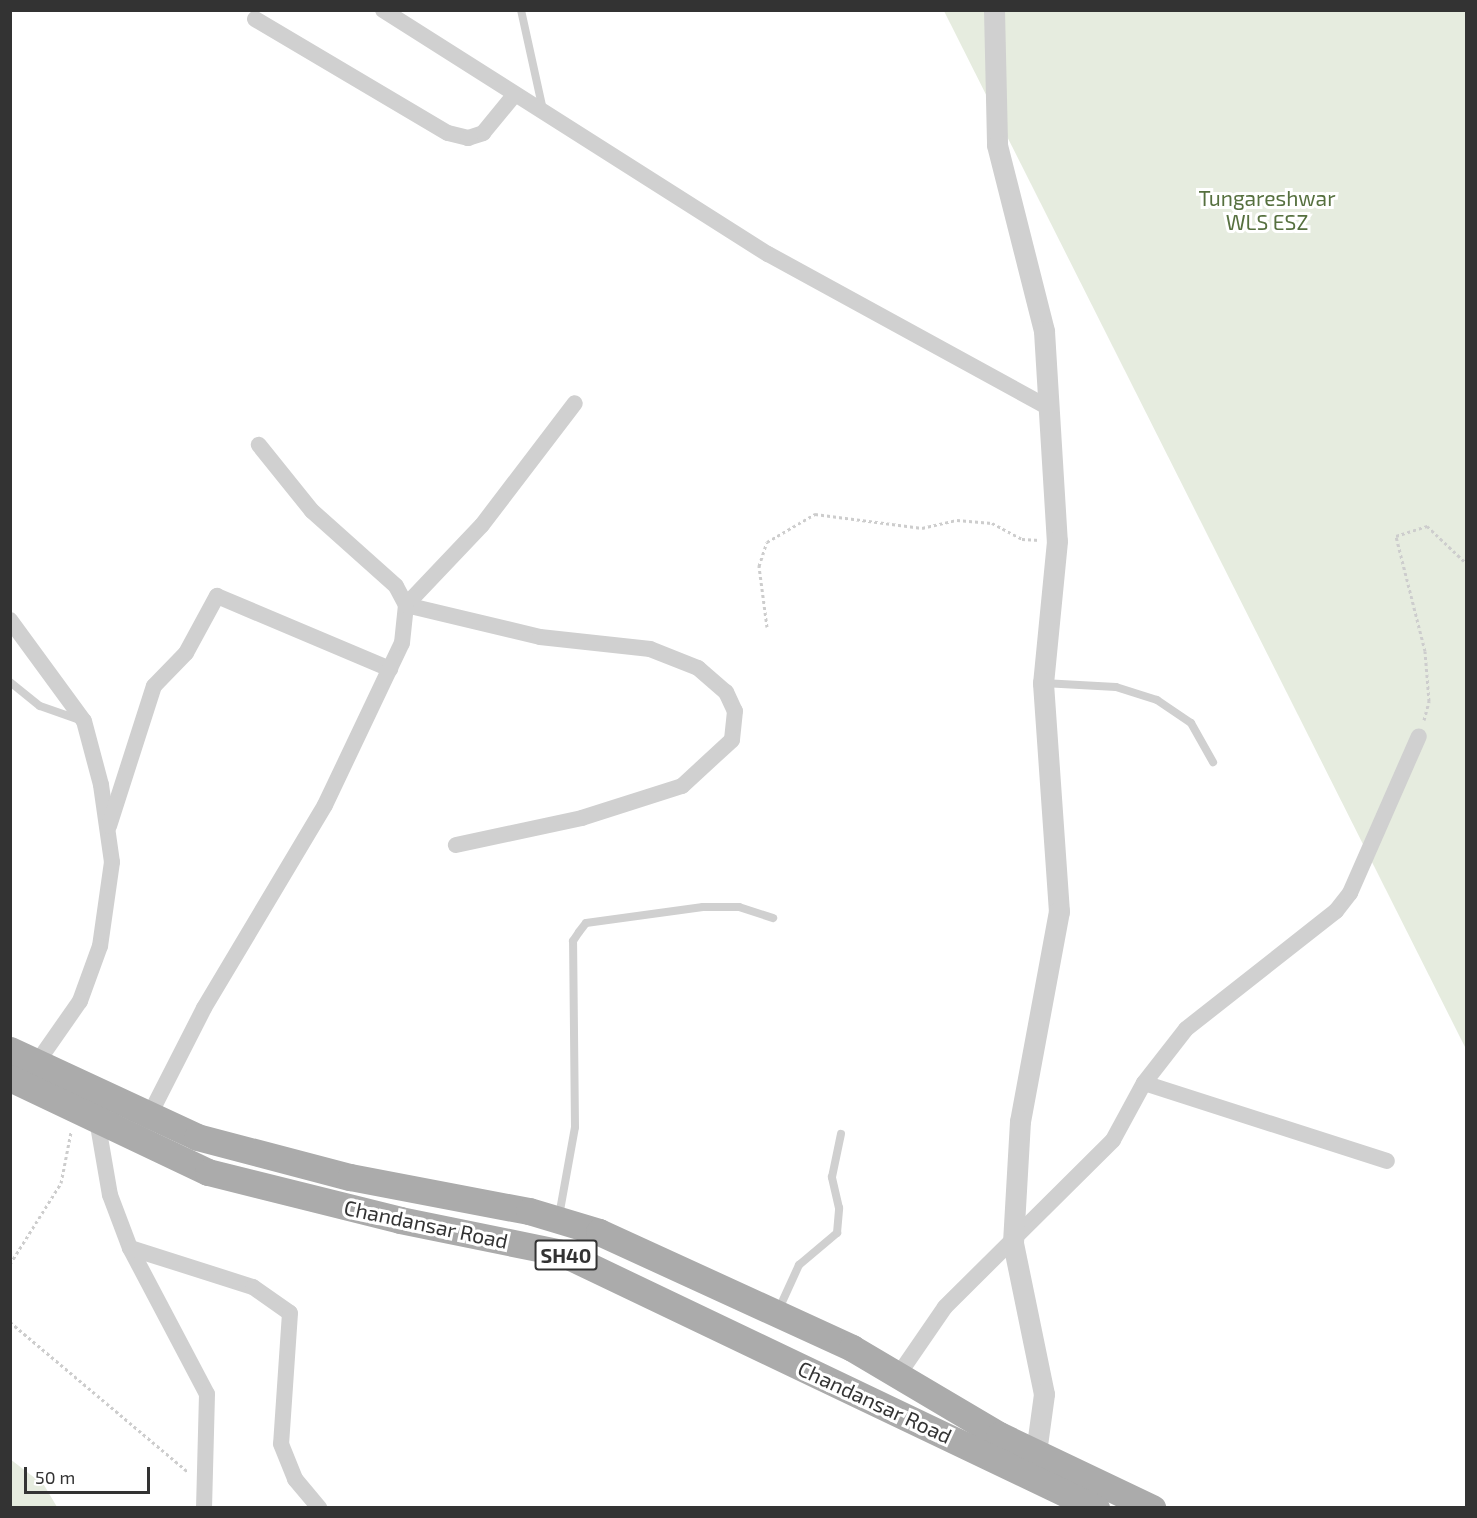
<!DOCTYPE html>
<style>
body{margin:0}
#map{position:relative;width:1477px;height:1518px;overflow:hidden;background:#fff;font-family:"Exo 2",sans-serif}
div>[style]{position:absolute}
.green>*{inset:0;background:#e6ecdf}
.path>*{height:3px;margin-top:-1.5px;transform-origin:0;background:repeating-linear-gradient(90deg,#cdcdcd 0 3px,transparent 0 6px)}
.service>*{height:8px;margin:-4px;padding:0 4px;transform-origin:4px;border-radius:4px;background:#d0d0d0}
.minor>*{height:16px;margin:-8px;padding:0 8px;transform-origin:8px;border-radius:8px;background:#d0d0d0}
.tertiary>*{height:21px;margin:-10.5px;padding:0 10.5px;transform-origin:10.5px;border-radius:10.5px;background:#d0d0d0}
.primary>*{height:27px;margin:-13.5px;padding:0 13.5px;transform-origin:13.5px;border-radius:13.5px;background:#ababab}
span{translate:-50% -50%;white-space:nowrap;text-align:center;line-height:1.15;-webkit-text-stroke:6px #fff;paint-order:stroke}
.shield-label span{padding:2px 4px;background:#fff;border:2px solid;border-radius:4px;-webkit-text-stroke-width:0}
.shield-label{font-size:20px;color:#333;font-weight:700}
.park-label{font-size:21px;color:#56703f}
.street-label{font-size:21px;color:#333}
.frame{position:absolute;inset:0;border:12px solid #333;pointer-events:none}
.scale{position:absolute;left:24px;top:1467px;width:126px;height:27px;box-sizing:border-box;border:3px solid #333;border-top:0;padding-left:8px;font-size:18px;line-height:21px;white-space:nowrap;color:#333;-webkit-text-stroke:4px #fff;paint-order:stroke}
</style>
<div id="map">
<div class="green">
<i style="clip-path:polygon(944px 11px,1466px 11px,1466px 1049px)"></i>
<i style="clip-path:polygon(10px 1459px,44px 1485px,57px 1507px,11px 1507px)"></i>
</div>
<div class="path">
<i style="left:767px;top:627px;width:62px;rotate:-97.5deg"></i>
<i style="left:759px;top:566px;width:25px;rotate:-72deg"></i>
<i style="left:767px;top:542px;width:56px;rotate:-30.3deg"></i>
<i style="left:815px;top:514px;width:108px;rotate:7.5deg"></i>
<i style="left:922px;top:528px;width:36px;rotate:-13deg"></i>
<i style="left:957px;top:520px;width:35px;rotate:5deg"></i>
<i style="left:992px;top:523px;width:34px;rotate:28deg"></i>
<i style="left:1022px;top:539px;width:18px;rotate:3deg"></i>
<i style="left:1424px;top:720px;width:20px;rotate:-75deg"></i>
<i style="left:1429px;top:701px;width:50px;rotate:-94.6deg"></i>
<i style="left:1425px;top:651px;width:119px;rotate:-104.2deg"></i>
<i style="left:1396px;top:536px;width:33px;rotate:-18deg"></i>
<i style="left:1427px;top:526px;width:54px;rotate:43.5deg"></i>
<i style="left:10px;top:1264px;width:96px;rotate:-57.8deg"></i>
<i style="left:61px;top:1183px;width:52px;rotate:-78.9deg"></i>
<i style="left:10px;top:1322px;width:233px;rotate:40.1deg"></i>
</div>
<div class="service">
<i style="left:521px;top:10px;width:102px;rotate:77.6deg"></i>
<i style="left:10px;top:682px;width:38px;rotate:39deg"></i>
<i style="left:40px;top:706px;width:42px;rotate:19.3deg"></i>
<i style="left:1043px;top:683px;width:73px;rotate:3.1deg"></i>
<i style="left:1116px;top:687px;width:43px;rotate:17.6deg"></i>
<i style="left:1157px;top:700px;width:41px;rotate:34.1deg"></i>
<i style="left:1191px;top:723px;width:45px;rotate:60.6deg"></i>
<i style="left:559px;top:1216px;width:90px;rotate:-79.8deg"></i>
<i style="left:575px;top:1127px;width:186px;rotate:-90.6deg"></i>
<i style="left:573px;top:941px;width:11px;rotate:-56deg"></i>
<i style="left:579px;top:932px;width:11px;rotate:-52deg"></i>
<i style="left:586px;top:923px;width:118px;rotate:-7.8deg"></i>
<i style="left:703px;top:907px;width:36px"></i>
<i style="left:739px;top:907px;width:36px;rotate:18deg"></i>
<i style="left:778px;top:1311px;width:51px;rotate:-65.5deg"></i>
<i style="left:799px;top:1265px;width:50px;rotate:-40.1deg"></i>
<i style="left:837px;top:1233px;width:25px;rotate:-85deg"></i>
<i style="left:839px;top:1208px;width:32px;rotate:-103deg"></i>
<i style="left:832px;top:1177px;width:44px;rotate:-78.2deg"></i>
</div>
<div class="minor">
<i style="left:383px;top:10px;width:456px;rotate:32.4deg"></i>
<i style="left:768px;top:254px;width:319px;rotate:28.7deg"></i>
<i style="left:255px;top:19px;width:224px;rotate:30.6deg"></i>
<i style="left:448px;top:133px;width:21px;rotate:14deg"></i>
<i style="left:468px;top:138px;width:16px;rotate:-18deg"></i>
<i style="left:483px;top:133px;width:50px;rotate:-50.6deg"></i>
<i style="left:406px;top:605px;width:138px;rotate:13.4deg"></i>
<i style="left:540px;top:637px;width:111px;rotate:6.2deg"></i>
<i style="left:650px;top:649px;width:52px;rotate:21.6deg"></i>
<i style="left:698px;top:668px;width:37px;rotate:41deg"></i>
<i style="left:726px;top:692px;width:21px;rotate:65deg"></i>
<i style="left:735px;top:711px;width:29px;rotate:96deg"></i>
<i style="left:732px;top:740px;width:68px;rotate:137.4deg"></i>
<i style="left:682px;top:786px;width:105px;rotate:162.3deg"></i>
<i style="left:582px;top:818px;width:129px;rotate:167.9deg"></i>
<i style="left:406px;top:605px;width:110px;rotate:-46.5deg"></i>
<i style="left:482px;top:525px;width:153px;rotate:-52.7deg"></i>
<i style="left:10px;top:620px;width:125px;rotate:53.8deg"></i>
<i style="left:84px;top:721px;width:66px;rotate:75.1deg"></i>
<i style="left:101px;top:785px;width:78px;rotate:81.9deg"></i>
<i style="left:112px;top:862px;width:85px;rotate:98.1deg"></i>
<i style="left:100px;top:946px;width:59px;rotate:110deg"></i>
<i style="left:80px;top:1001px;width:77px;rotate:124.9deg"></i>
<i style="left:109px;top:826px;width:147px;rotate:-72.2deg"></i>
<i style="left:154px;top:686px;width:46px;rotate:-45.9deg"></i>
<i style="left:186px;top:653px;width:65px;rotate:-61.5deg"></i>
<i style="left:217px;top:596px;width:188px;rotate:22.9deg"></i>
<i style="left:1144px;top:1083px;width:255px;rotate:17.8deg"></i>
<i style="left:96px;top:1114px;width:82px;rotate:80.2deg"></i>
<i style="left:110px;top:1195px;width:57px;rotate:69.3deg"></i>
<i style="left:130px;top:1248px;width:165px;rotate:62.2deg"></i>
<i style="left:207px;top:1394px;width:114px;rotate:91.5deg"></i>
<i style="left:146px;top:1122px;width:128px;rotate:-63deg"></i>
<i style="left:204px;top:1008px;width:236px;rotate:-59.2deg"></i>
<i style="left:325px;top:805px;width:179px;rotate:-64.6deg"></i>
<i style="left:402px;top:643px;width:38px;rotate:-84deg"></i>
<i style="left:406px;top:605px;width:21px;rotate:-118deg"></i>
<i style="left:396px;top:586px;width:113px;rotate:-138.2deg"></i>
<i style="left:312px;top:511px;width:85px;rotate:-128.8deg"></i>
<i style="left:130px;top:1248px;width:129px;rotate:17.6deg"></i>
<i style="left:253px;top:1287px;width:45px;rotate:35.1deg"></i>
<i style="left:290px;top:1313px;width:131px;rotate:93.9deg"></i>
<i style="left:281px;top:1444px;width:38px;rotate:68deg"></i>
<i style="left:295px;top:1479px;width:38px;rotate:50deg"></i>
<i style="left:899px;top:1374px;width:81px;rotate:-55.5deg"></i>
<i style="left:945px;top:1307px;width:237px;rotate:-44.8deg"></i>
<i style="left:1113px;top:1140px;width:65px;rotate:-61.5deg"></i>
<i style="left:1144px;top:1083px;width:68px;rotate:-52.1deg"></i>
<i style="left:1186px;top:1029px;width:191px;rotate:-38.2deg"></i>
<i style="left:1336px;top:911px;width:23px;rotate:-52deg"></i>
<i style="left:1350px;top:893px;width:171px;rotate:-66.3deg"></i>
</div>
<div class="tertiary">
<i style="left:994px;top:10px;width:135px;rotate:88.7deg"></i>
<i style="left:997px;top:145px;width:192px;rotate:75.8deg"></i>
<i style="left:1044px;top:331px;width:210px;rotate:86.5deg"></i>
<i style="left:1057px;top:541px;width:143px;rotate:95.6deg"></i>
<i style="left:1043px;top:683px;width:229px;rotate:86deg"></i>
<i style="left:1059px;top:911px;width:214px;rotate:100.5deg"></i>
<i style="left:1020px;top:1121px;width:122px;rotate:93.3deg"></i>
<i style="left:1013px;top:1243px;width:154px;rotate:78.4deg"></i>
<i style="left:1044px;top:1394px;width:74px;rotate:97.8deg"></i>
</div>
<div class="primary">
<i style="left:10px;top:1050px;width:206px;rotate:24.9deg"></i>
<i style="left:197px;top:1137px;width:158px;rotate:14.7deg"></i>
<i style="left:350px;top:1177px;width:182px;rotate:10.8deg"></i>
<i style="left:529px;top:1211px;width:73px;rotate:16.7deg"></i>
<i style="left:599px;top:1232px;width:278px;rotate:24.6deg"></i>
<i style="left:852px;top:1348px;width:171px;rotate:30.6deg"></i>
<i style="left:999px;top:1435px;width:170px;rotate:25.5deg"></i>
<i style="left:10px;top:1078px;width:219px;rotate:25.4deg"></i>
<i style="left:208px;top:1172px;width:198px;rotate:14deg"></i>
<i style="left:400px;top:1220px;width:165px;rotate:11.5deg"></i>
<i style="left:562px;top:1253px;width:592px;rotate:25.53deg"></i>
</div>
<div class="shield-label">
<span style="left:566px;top:1255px">SH40</span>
</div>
<div class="park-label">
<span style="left:1267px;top:210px">Tungareshwar<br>WLS ESZ</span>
</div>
<div class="street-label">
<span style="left:426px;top:1224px;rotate:12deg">Chandansar Road</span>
<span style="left:875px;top:1402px;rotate:25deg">Chandansar Road</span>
</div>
<div class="frame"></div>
<div class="scale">50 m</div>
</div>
